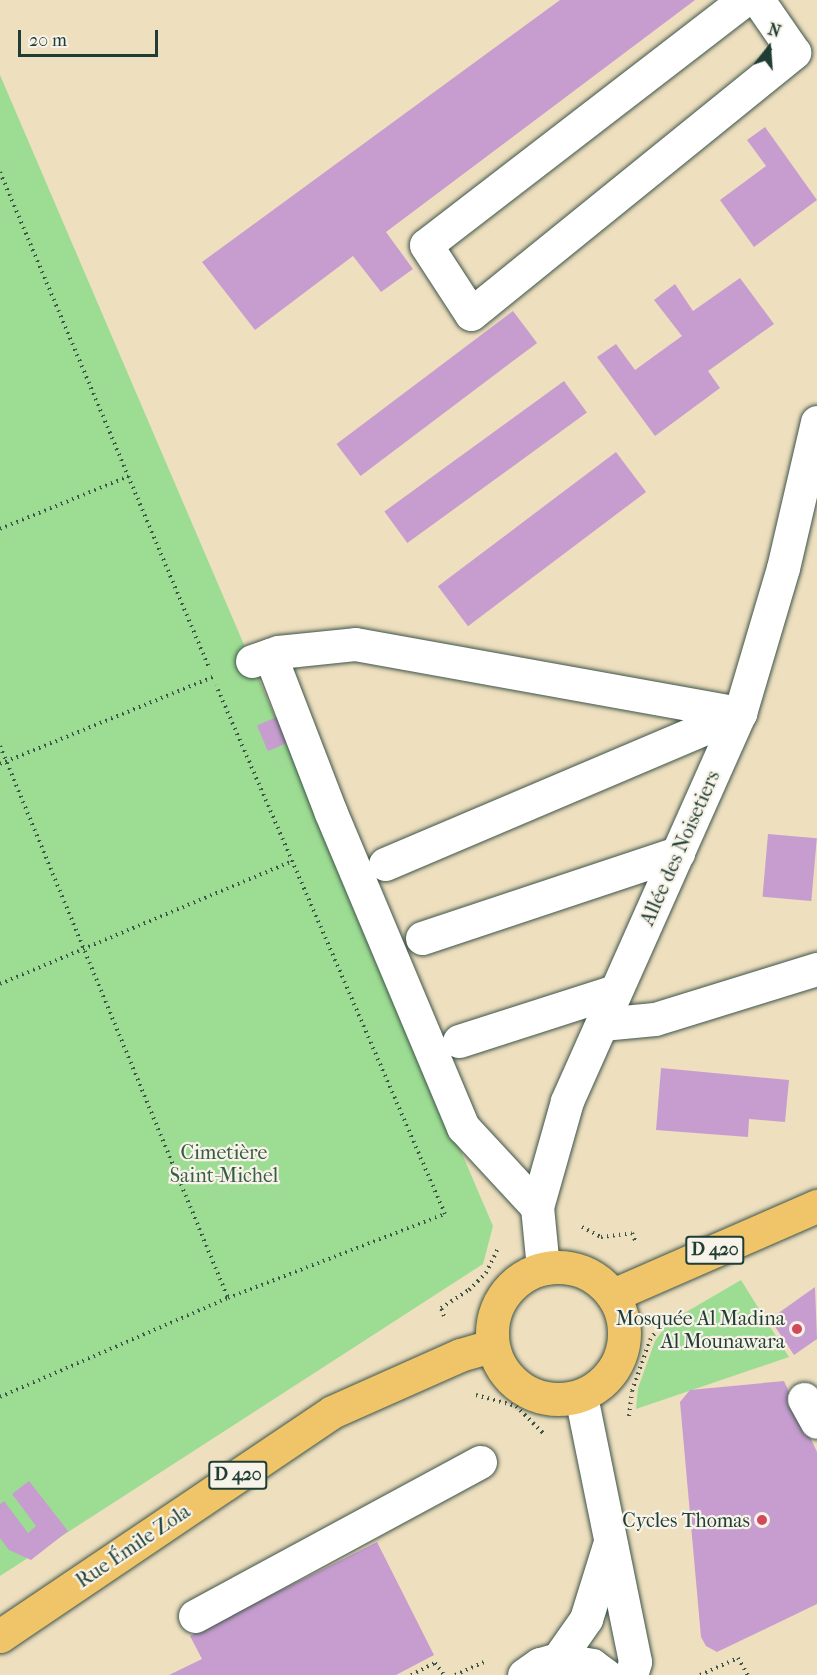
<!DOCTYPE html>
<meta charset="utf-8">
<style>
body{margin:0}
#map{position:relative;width:817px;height:1675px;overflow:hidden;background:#eedfbf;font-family:"IM FELL French Canon",serif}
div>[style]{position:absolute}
.green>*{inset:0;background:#9ddd93}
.building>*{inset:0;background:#c79dd0;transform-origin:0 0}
.path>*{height:4px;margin-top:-2px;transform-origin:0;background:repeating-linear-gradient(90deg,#3e5549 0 1.5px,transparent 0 6px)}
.roads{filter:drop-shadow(0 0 2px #3e5549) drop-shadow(0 0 2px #3e5549)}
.minor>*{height:33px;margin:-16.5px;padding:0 16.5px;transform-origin:16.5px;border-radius:16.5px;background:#fff}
.major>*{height:33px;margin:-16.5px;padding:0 16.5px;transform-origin:16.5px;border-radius:16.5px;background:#f0c469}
.major>.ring{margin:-16.5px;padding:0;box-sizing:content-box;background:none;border:33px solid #f0c469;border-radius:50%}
.dots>*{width:16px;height:16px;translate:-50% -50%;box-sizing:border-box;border:3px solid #f7f3e8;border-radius:50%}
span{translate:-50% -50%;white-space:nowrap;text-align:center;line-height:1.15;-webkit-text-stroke:4.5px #f7f3e8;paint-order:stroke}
.shield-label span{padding:2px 4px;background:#f7f3e8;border:2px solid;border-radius:4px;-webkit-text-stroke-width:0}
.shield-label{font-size:18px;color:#1f3d34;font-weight:700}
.street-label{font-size:20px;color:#1f3d34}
.park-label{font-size:20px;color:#385d47}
.poi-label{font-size:20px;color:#1f3d34}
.right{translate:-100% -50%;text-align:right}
.north{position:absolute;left:739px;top:18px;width:60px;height:60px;-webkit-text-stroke:4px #f7f3e8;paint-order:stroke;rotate:17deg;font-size:16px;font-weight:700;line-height:24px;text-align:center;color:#1f3d34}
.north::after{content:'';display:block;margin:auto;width:21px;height:27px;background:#1f3d34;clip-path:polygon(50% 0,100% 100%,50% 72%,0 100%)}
.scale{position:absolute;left:18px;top:30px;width:140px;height:27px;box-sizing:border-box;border:3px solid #1f3d34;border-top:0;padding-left:8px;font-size:18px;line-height:21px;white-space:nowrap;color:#1f3d34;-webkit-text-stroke:4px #f7f3e8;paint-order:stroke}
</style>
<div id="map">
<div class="green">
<i style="clip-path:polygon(0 75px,493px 1226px,483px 1264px,0 1576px)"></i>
<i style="clip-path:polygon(741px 1280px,789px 1357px,636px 1409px,638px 1388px,655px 1341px,669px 1322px)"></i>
</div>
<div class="building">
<i style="clip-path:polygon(560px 0,695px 0,386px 232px,413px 269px,381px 292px,353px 256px,255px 330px,202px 262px)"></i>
<i style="clip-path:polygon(765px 127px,817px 200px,754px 247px,720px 200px,766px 166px,747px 140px)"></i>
<i style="clip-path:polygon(740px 278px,774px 324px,708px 371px,720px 388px,655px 436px,597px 357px,616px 344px,635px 370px,682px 336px,654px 300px,675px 284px,693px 311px)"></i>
<i style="left:513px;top:311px;width:40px;height:221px;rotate:53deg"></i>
<i style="left:564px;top:381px;width:39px;height:222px;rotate:54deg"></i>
<i style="left:616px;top:452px;width:50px;height:223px;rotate:53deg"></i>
<i style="left:279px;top:716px;width:28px;height:24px;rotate:67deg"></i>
<i style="left:768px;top:834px;width:49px;height:63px;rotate:5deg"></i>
<i style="clip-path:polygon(661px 1068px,789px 1080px,785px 1122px,749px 1119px,748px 1137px,656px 1130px)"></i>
<i style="clip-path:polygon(815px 1287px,817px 1339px,794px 1355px,770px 1319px)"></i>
<i style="clip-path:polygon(784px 1381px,817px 1452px,817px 1604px,717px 1652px,706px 1646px,701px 1637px,680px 1402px,690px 1390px)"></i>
<i style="clip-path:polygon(29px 1481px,68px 1531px,31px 1560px,9px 1550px,0 1538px,0 1504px,4px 1501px,28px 1533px,36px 1526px,12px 1494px)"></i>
<i style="clip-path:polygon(377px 1542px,434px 1655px,396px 1675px,169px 1675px,202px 1659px,190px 1636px)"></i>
</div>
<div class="path">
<i style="left:0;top:172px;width:540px;rotate:67.14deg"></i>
<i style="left:0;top:529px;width:139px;rotate:-22.3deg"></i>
<i style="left:0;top:746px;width:597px;rotate:67.56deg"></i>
<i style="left:0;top:764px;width:233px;rotate:-22.2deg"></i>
<i style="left:0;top:984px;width:318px;rotate:-22.8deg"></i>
<i style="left:582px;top:1227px;width:21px;rotate:28deg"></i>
<i style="left:601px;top:1237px;width:31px;rotate:-7deg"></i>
<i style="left:632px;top:1233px;width:8px;rotate:67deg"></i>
<i style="left:444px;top:1316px;width:9px;rotate:-111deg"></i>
<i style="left:441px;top:1308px;width:33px;rotate:-33deg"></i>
<i style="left:469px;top:1290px;width:24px;rotate:-45deg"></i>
<i style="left:486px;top:1273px;width:28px;rotate:-64deg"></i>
<i style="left:476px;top:1395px;width:41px;rotate:15.4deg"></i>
<i style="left:516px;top:1406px;width:41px;rotate:45deg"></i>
<i style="left:0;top:1397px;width:249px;rotate:-23.5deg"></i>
<i style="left:228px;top:1298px;width:233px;rotate:-21.2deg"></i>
<i style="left:445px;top:1214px;width:576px;rotate:-113.41deg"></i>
<i style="left:629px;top:1416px;width:25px;rotate:-83deg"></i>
<i style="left:632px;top:1391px;width:54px;rotate:-70.6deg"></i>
<i style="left:650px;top:1340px;width:24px;rotate:-55deg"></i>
<i style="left:411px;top:1675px;width:27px;rotate:-27deg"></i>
<i style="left:435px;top:1663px;width:15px;rotate:53deg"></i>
<i style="left:455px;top:1675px;width:34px;rotate:-24deg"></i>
<i style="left:700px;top:1675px;width:42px;rotate:-24.1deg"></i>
<i style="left:738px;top:1658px;width:20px;rotate:60deg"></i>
</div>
<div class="roads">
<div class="minor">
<i style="left:744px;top:0;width:401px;rotate:142.4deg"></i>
<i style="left:426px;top:245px;width:82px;rotate:56.9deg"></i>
<i style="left:471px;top:314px;width:416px;rotate:-39deg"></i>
<i style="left:794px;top:52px;width:63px;rotate:-124.7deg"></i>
<i style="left:270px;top:655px;width:169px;rotate:68.9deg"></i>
<i style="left:331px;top:813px;width:341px;rotate:67.2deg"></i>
<i style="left:463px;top:1127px;width:109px;rotate:47.2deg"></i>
<i style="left:252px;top:661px;width:28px;rotate:-19deg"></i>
<i style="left:278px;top:652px;width:77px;rotate:-5.9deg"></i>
<i style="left:355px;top:644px;width:391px;rotate:10.2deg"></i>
<i style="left:385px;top:864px;width:386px;rotate:-23deg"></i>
<i style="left:422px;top:938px;width:270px;rotate:-18.4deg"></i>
<i style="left:602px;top:1024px;width:53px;rotate:-5.4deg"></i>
<i style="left:655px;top:1019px;width:170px;rotate:-17.2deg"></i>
<i style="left:459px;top:1041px;width:164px;rotate:-17.8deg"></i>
<i style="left:543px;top:1268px;width:61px;rotate:-95.6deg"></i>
<i style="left:537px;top:1207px;width:110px;rotate:-74.2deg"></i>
<i style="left:567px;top:1101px;width:425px;rotate:-66deg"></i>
<i style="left:740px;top:713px;width:151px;rotate:-73.5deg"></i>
<i style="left:783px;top:568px;width:150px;rotate:-76.9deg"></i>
<i style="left:581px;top:1396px;width:271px;rotate:78.5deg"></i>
<i style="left:635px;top:1662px;width:14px;rotate:107deg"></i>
<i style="left:804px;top:1399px;width:26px;rotate:61deg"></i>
<i style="left:195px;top:1616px;width:324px;rotate:-28.4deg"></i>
<i style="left:558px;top:1659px;width:49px;rotate:-55deg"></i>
<i style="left:586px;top:1619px;width:77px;rotate:-72.7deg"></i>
<i style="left:524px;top:1675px;width:19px;rotate:-35deg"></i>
<i style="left:540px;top:1664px;width:19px;rotate:-16deg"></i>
<i style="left:558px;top:1659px;width:35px;rotate:10deg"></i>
<i style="left:592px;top:1665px;width:17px;rotate:36deg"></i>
</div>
<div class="major">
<i class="ring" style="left:492px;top:1267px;width:99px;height:99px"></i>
<i style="left:613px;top:1295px;width:223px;rotate:-23.6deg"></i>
<i style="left:0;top:1636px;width:400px;rotate:-34deg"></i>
<i style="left:332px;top:1412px;width:140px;rotate:-24deg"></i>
<i style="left:460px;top:1355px;width:33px;rotate:-16deg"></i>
</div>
</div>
<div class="dots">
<i style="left:797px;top:1329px;background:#d1495b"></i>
<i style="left:762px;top:1520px;background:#d1495b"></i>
</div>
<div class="shield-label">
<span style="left:715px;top:1250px">D 420</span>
<span style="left:238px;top:1475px">D 420</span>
</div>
<div class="street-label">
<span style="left:680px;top:848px;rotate:-66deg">Allée des Noisetiers</span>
<span style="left:133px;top:1546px;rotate:-34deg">Rue Émile Zola</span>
</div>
<div class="park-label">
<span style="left:224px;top:1164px">Cimetière<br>Saint-Michel</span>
</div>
<div class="poi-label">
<span class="right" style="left:785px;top:1330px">Mosquée Al Madina<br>Al Mounawara</span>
<span class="right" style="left:750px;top:1520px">Cycles Thomas</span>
</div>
<div class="north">N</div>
<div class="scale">20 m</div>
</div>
